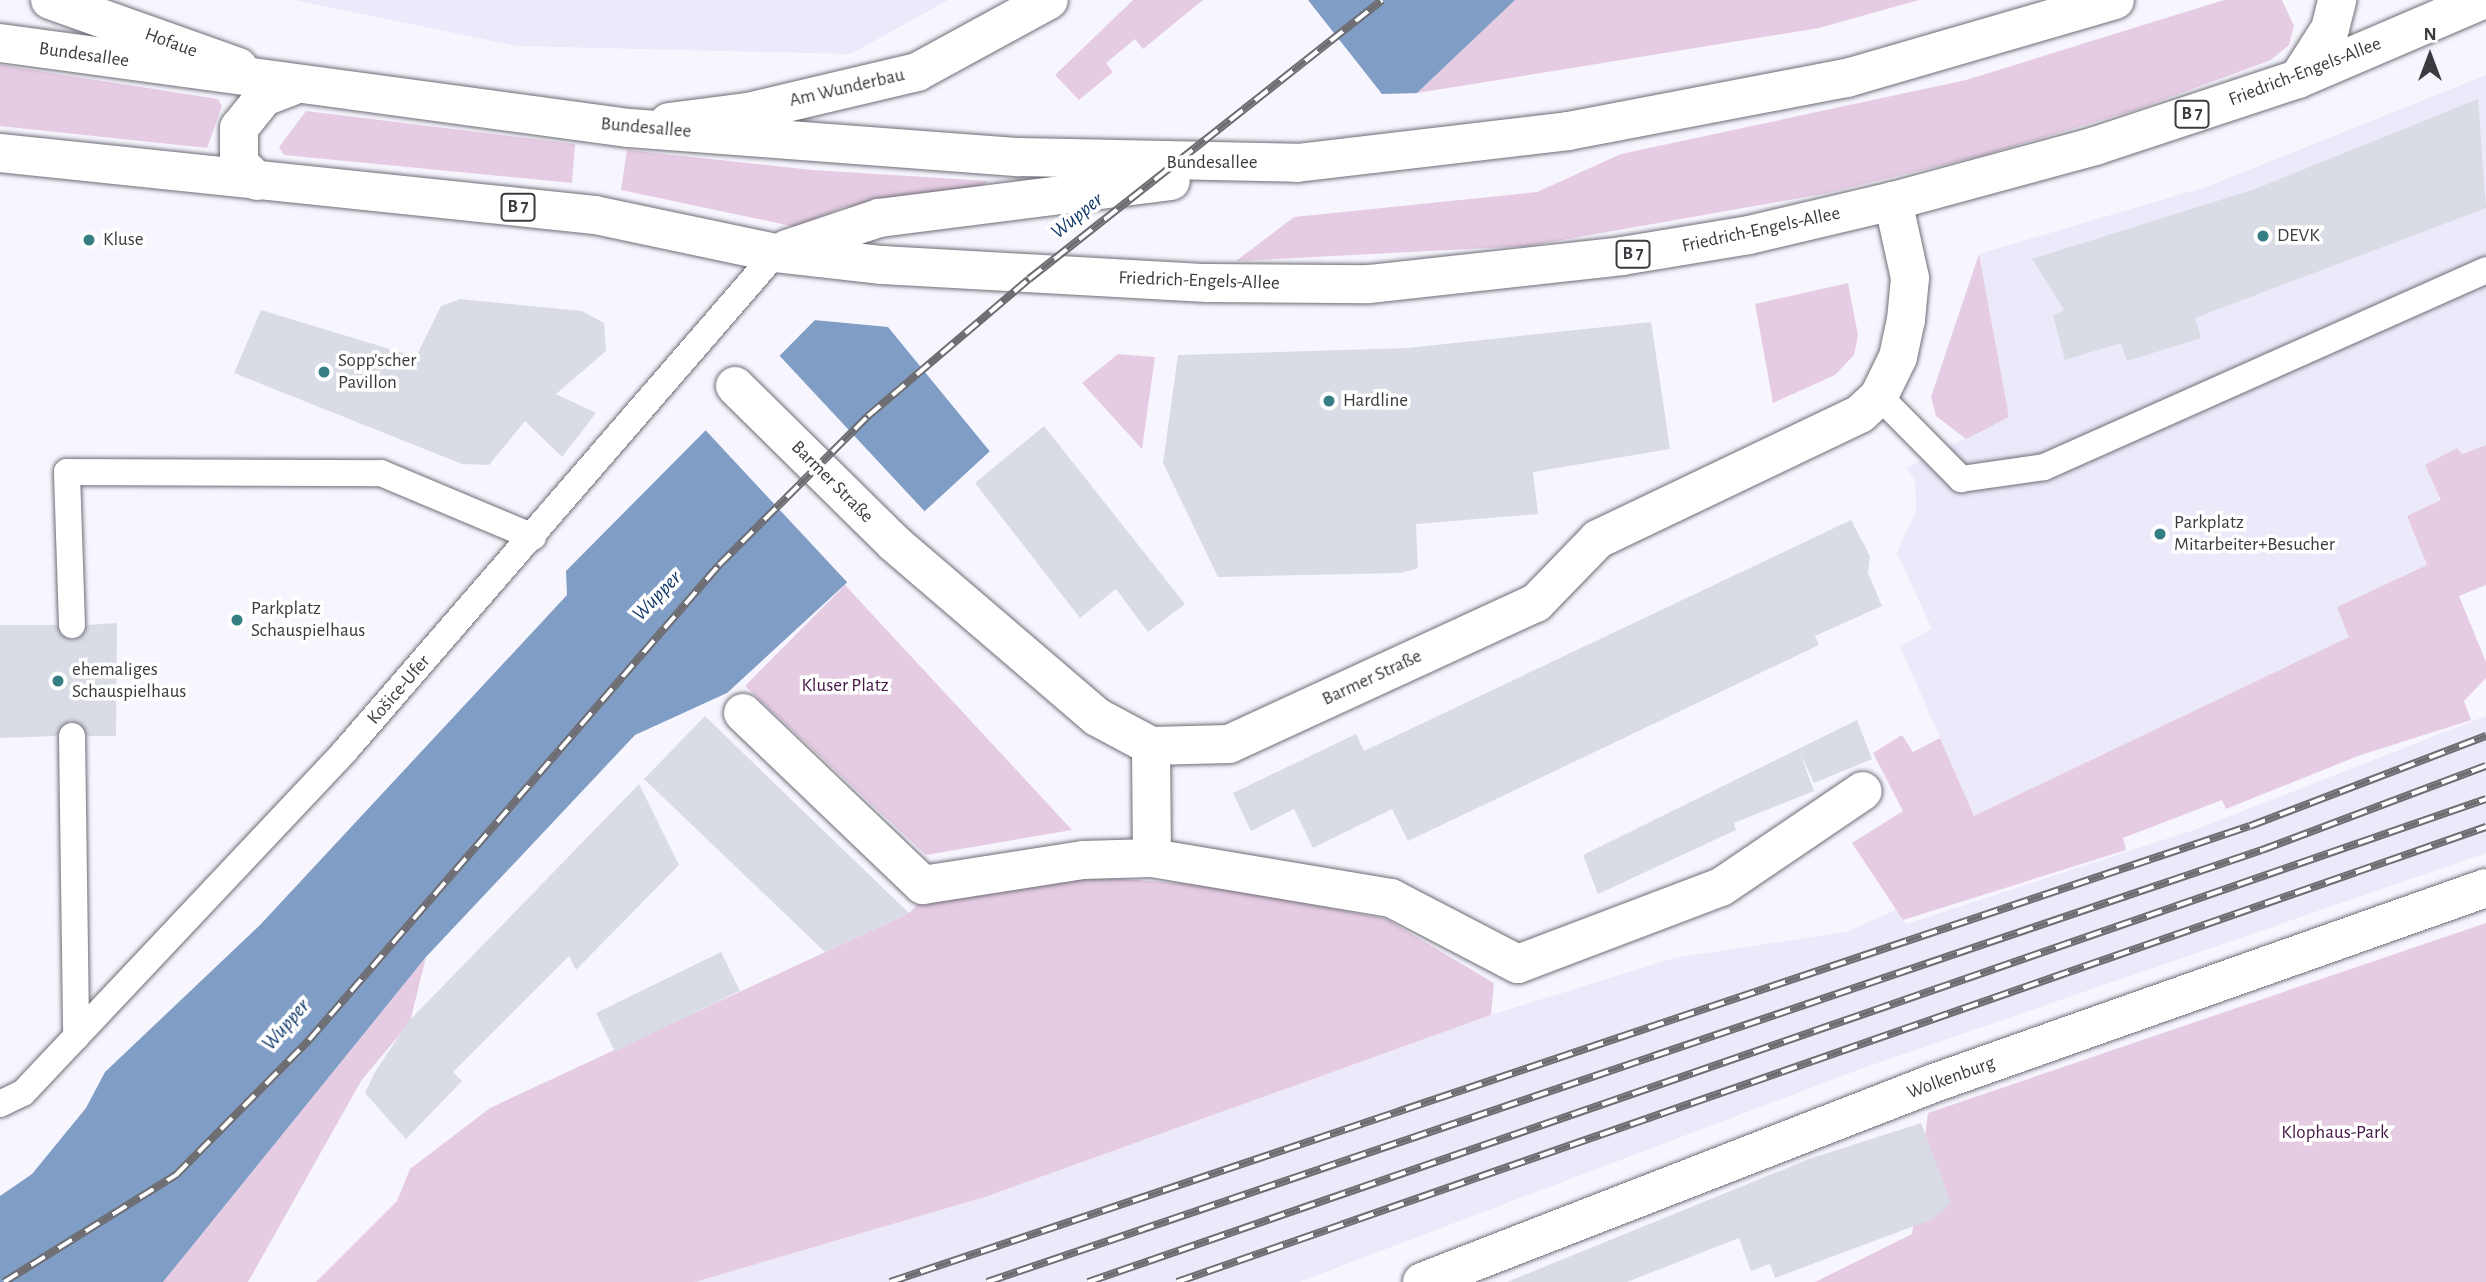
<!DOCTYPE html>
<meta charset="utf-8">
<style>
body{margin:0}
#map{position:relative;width:2486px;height:1282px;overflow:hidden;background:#f7f6fe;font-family:"Alegreya Sans",sans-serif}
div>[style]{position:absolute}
.built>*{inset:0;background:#ebe9fa}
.green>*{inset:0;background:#e6cce3}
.water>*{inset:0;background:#809dc5}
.pier>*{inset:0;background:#f7f6fe;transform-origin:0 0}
.building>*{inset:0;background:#d9dce5;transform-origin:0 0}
.roads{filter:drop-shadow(0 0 2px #6f6d76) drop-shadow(0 0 2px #6f6d76)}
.service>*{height:26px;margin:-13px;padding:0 13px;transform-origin:13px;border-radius:13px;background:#fff}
.minor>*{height:38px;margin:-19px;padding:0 19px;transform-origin:19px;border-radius:19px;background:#fff}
.primary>*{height:38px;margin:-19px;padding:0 19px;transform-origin:19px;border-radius:19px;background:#fff}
.rail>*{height:8px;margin-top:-4px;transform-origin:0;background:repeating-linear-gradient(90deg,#fff 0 16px,#6e6d72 0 32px);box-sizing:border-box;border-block:2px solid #6e6d72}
.dots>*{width:19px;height:19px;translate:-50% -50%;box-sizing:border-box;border:4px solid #fff;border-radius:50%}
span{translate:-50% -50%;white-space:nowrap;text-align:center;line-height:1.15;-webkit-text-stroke:7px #fff;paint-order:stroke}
.shield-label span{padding:2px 5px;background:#fff;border:2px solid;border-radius:5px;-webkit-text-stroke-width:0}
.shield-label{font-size:18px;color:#3b3a3e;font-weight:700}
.street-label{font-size:19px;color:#3b3a3e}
.poi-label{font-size:19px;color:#3b3a3e}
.left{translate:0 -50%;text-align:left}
.park-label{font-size:19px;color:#451543}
.water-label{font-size:21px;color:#13396b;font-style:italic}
.north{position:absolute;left:2395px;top:21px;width:70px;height:70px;-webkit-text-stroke:5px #fff;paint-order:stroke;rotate:0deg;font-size:19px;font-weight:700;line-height:28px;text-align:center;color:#3b3a3e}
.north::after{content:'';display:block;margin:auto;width:24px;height:32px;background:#3b3a3e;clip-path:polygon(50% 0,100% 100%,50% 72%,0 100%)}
</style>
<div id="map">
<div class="built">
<i style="clip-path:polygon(294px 0,948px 0,851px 54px,517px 46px)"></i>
<i style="clip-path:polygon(2486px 75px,2486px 445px,2461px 454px,2442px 500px,2407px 516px,2427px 565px,2337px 607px,2350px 637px,1974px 816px,1900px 646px,1932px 629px,1897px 553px,1916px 510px,1915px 480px,1906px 468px,2009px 417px,1979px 254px,2209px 186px)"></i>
<i style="clip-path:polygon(2486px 716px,2486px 853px,1855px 1071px,1299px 1282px,695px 1282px,985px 1197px,1491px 1015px,1674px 958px,1846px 932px,1896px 910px,1906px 924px,2197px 829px)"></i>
</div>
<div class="green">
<i style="clip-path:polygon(1133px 0,1203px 0,1143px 49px,1135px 39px,1106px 63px,1113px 72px,1079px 100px,1055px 75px)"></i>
<i style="clip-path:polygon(1515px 0,1919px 0,1819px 28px,1417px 93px)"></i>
<i style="clip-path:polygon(2224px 0,2282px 0,2294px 26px,2289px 45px,2271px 60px,2138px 109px,1984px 155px,1823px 194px,1528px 246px,1236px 261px,1294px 217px,1537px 192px,1621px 154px,1966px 80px)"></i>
<i style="clip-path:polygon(0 65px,218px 99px,222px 106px,207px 148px,0 126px)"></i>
<i style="clip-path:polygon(306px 111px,575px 144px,572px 183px,284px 155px,279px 147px)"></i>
<i style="clip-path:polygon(627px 150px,813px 170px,989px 181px,961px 202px,844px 207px,796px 227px,621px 190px)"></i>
<i style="clip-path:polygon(1979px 254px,2009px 417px,1966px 439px,1936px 416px,1931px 397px)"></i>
<i style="clip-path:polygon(1848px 283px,1858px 335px,1854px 355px,1835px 375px,1773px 403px,1755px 304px)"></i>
<i style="clip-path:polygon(1118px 354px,1155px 357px,1142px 449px,1082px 383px)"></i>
<i style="clip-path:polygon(2486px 445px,2486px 585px,2459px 596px,2486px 662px,2486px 678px,2464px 701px,2471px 720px,2358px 756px,2226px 809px,2222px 800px,2123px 838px,2126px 850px,1903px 920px,1852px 843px,1903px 811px,1873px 753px,1902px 735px,1913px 752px,1940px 738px,1974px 816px,2349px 637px,2337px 607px,2427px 565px,2407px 516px,2441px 500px,2425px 465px,2457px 448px,2462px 454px)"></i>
<i style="clip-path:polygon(845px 585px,1072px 830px,926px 855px,745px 686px)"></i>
<i style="clip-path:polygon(1110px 878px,1215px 886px,1386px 919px,1494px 983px,1491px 1015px,985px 1197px,695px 1282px,316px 1282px,397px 1201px,410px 1169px,490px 1108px,909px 913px,936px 886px)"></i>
<i style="clip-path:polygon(2486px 923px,2486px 1282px,1815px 1282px,1912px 1234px,1928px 1113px)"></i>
<i style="clip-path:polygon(426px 957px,410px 1022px,361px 1081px,248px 1282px,163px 1282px)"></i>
</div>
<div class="water">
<i style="clip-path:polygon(1220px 0,1515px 0,1417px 93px,1169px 264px,989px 452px,727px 693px,635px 735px,426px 957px,163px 1282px,0 1282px,0 1196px,32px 1174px,86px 1108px,105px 1072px,260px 925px,567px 595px,566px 571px,815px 320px)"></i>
</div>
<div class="pier">
<i style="clip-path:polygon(1215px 0,1308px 0,1382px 94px,1422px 93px,1172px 267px,992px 454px,888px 327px,814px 320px)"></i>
<i style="left:777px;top:353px;width:220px;height:105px;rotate:47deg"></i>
</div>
<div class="building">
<i style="clip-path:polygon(2478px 99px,2486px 208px,2195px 318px,2201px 338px,2127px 361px,2121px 343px,2065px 360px,2053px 316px,2064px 310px,2032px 259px,2255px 189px)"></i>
<i style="clip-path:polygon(460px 299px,582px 311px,604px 323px,606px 351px,556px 394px,596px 413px,562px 457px,525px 421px,489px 465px,462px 464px,234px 373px,261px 310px,416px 357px,441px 306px)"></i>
<i style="clip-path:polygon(1651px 322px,1670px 449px,1533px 472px,1538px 514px,1416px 524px,1418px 568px,1401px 573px,1218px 577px,1163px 463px,1178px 355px,1408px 348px)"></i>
<i style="clip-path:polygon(1044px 426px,1185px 604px,1148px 632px,1116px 589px,1080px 618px,975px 483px)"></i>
<i style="clip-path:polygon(1851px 520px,1870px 556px,1868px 573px,1882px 606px,1815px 636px,1819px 645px,1408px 841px,1392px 809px,1313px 848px,1294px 809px,1251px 831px,1233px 793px,1356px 734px,1364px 751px)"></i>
<i style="clip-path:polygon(117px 623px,116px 736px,88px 736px,71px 720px,56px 736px,0 738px,0 625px,56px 625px,72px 641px,88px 625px)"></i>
<i style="clip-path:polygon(705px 716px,800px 808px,909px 913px,825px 952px,644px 779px)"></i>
<i style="clip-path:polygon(1857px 720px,1872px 759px,1814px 783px,1800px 753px,1814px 791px,1734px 823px,1736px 830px,1598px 894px,1583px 855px)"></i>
<i style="clip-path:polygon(639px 784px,679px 865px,576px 970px,569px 956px,453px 1072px,462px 1081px,406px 1139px,365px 1093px,375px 1072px,408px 1022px)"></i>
<i style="left:721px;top:952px;width:43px;height:139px;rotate:64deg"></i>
<i style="clip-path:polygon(1921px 1123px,1951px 1203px,1933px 1219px,1775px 1278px,1770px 1264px,1751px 1271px,1739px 1238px,1627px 1282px,1507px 1282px,1809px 1159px)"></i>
</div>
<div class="roads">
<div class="service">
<i style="left:1879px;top:396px;width:117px;rotate:45.3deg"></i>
<i style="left:1961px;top:479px;width:84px;rotate:-8.2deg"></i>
<i style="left:2044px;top:467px;width:484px;rotate:-24deg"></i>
<i style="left:72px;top:625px;width:153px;rotate:-91.9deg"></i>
<i style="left:67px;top:472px;width:314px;rotate:0.2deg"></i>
<i style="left:381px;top:473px;width:165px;rotate:22.8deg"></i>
<i style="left:72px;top:736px;width:301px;rotate:89.2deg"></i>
<i style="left:0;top:1104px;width:25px;rotate:-26deg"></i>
<i style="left:23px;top:1093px;width:470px;rotate:-46.7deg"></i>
<i style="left:345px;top:751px;width:659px;rotate:-49.13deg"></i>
</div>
<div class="minor">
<i style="left:50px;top:0;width:200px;rotate:19.6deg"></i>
<i style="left:669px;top:122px;width:80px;rotate:-7.2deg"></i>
<i style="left:748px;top:112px;width:174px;rotate:-13.3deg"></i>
<i style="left:917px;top:72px;width:150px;rotate:-28.6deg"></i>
<i style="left:735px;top:386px;width:223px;rotate:44.6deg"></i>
<i style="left:894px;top:543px;width:267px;rotate:40.6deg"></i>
<i style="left:1097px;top:717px;width:61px;rotate:28.2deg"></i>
<i style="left:1151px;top:746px;width:78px;rotate:-1.5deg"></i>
<i style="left:1229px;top:744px;width:338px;rotate:-24.7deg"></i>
<i style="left:1536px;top:603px;width:89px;rotate:-45.9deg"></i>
<i style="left:1598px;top:539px;width:290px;rotate:-25.5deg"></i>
<i style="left:1860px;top:414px;width:26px;rotate:-43deg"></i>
<i style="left:1879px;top:396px;width:43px;rotate:-64deg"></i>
<i style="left:1898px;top:357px;width:38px;rotate:-78deg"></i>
<i style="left:1906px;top:320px;width:42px;rotate:-84.6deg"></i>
<i style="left:1910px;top:278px;width:79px;rotate:-102.4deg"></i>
<i style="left:743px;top:713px;width:249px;rotate:43.7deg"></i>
<i style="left:923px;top:885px;width:162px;rotate:-8.9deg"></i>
<i style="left:1083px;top:860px;width:69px;rotate:-1.7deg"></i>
<i style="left:1152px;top:858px;width:242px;rotate:9.5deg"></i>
<i style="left:1391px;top:898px;width:143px;rotate:27.5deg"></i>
<i style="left:1518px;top:964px;width:217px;rotate:-20.8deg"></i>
<i style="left:1721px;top:887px;width:171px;rotate:-34.1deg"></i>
<i style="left:1151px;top:746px;width:112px;rotate:89.5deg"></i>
<i style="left:1422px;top:1282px;width:549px;rotate:-21.24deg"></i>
<i style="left:1934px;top:1083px;width:585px;rotate:-19.46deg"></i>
</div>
<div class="primary">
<i style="left:0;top:43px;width:635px;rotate:7.7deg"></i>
<i style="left:629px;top:128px;width:391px;rotate:4.3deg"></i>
<i style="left:1019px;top:157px;width:278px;rotate:1.2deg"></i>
<i style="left:1297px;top:163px;width:273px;rotate:-6.7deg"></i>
<i style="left:1568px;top:131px;width:284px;rotate:-10.8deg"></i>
<i style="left:1847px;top:78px;width:279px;rotate:-16.2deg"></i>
<i style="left:2298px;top:79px;width:59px;rotate:-57.4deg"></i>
<i style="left:2330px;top:29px;width:30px;rotate:-76deg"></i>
<i style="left:0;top:153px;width:598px;rotate:5.95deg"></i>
<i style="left:595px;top:215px;width:185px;rotate:11.9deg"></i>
<i style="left:776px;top:253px;width:107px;rotate:6.5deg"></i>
<i style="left:882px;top:265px;width:325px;rotate:3.2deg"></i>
<i style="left:1207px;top:283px;width:162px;rotate:0.4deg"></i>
<i style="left:1369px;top:284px;width:255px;rotate:-6.3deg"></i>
<i style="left:1622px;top:256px;width:129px;rotate:-9.4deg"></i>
<i style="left:1749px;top:235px;width:148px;rotate:-13.3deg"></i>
<i style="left:1893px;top:201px;width:209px;rotate:-15.2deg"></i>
<i style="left:2095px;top:146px;width:214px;rotate:-18.3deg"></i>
<i style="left:2298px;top:79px;width:200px;rotate:-23.2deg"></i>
<i style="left:257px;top:181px;width:25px;rotate:-135deg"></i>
<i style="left:239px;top:163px;width:35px;rotate:-90deg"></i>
<i style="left:239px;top:128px;width:40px;rotate:-51deg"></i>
<i style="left:264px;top:97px;width:30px;rotate:-21deg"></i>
<i style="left:787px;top:249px;width:97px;rotate:-18.6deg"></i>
<i style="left:879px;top:218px;width:294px;rotate:-7.2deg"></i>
</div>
</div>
<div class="rail">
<i style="left:4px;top:1282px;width:203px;rotate:-31.9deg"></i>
<i style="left:176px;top:1175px;width:190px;rotate:-45.4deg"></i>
<i style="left:309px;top:1040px;width:627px;rotate:-49.2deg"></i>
<i style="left:719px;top:565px;width:211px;rotate:-45deg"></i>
<i style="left:868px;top:416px;width:211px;rotate:-40.4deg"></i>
<i style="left:1029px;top:279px;width:450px;rotate:-38.3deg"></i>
<i style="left:890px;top:1282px;width:1434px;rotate:-18.54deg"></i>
<i style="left:2250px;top:826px;width:253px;rotate:-20.9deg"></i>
<i style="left:987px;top:1282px;width:1346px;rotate:-18.72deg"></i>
<i style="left:2262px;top:850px;width:239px;rotate:-20.6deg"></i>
<i style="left:1088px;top:1282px;width:1479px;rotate:-19.06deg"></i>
<i style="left:1177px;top:1282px;width:1386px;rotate:-19.17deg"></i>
</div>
<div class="dots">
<i style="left:2263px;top:236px;background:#357e83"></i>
<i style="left:89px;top:240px;background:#357e83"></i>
<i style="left:324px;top:372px;background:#357e83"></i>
<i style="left:1329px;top:401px;background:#357e83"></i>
<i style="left:2160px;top:534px;background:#357e83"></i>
<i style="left:237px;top:620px;background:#357e83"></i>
<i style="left:58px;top:681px;background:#357e83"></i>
</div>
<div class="shield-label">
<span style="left:2192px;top:114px">B 7</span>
<span style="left:518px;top:207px">B 7</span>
<span style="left:1633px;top:254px">B 7</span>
</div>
<div class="street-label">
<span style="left:171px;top:43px;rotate:20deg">Hofaue</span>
<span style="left:84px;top:55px;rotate:8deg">Bundesallee</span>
<span style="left:2305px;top:72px;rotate:-21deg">Friedrich-Engels-Allee</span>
<span style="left:847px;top:88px;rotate:-13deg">Am Wunderbau</span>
<span style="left:646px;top:128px;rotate:5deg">Bundesallee</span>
<span style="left:1212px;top:163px">Bundesallee</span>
<span style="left:1761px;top:230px;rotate:-12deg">Friedrich-Engels-Allee</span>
<span style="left:1199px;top:281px;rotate:2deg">Friedrich-Engels-Allee</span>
<span style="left:832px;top:482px;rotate:45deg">Barmer Straße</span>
<span style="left:1372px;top:678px;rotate:-25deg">Barmer Straße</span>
<span style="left:399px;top:690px;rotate:-49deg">Košice-Ufer</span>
<span style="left:1951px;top:1078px;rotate:-20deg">Wolkenburg</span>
</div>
<div class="poi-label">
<span class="left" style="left:2277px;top:236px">DEVK</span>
<span class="left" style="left:103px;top:240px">Kluse</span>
<span class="left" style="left:338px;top:372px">Sopp'scher<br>Pavillon</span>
<span class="left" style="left:1343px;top:401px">Hardline</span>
<span class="left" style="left:2174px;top:534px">Parkplatz<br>Mitarbeiter+Besucher</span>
<span class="left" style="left:251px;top:620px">Parkplatz<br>Schauspielhaus</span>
<span class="left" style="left:72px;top:681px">ehemaliges<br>Schauspielhaus</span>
</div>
<div class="park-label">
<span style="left:845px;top:686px">Kluser Platz</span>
<span style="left:2335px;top:1133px">Klophaus-Park</span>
</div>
<div class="water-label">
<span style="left:1077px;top:216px;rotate:-39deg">Wupper</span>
<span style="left:657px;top:596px;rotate:-46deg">Wupper</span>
<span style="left:286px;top:1025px;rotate:-49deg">Wupper</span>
</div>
<div class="north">N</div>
</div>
